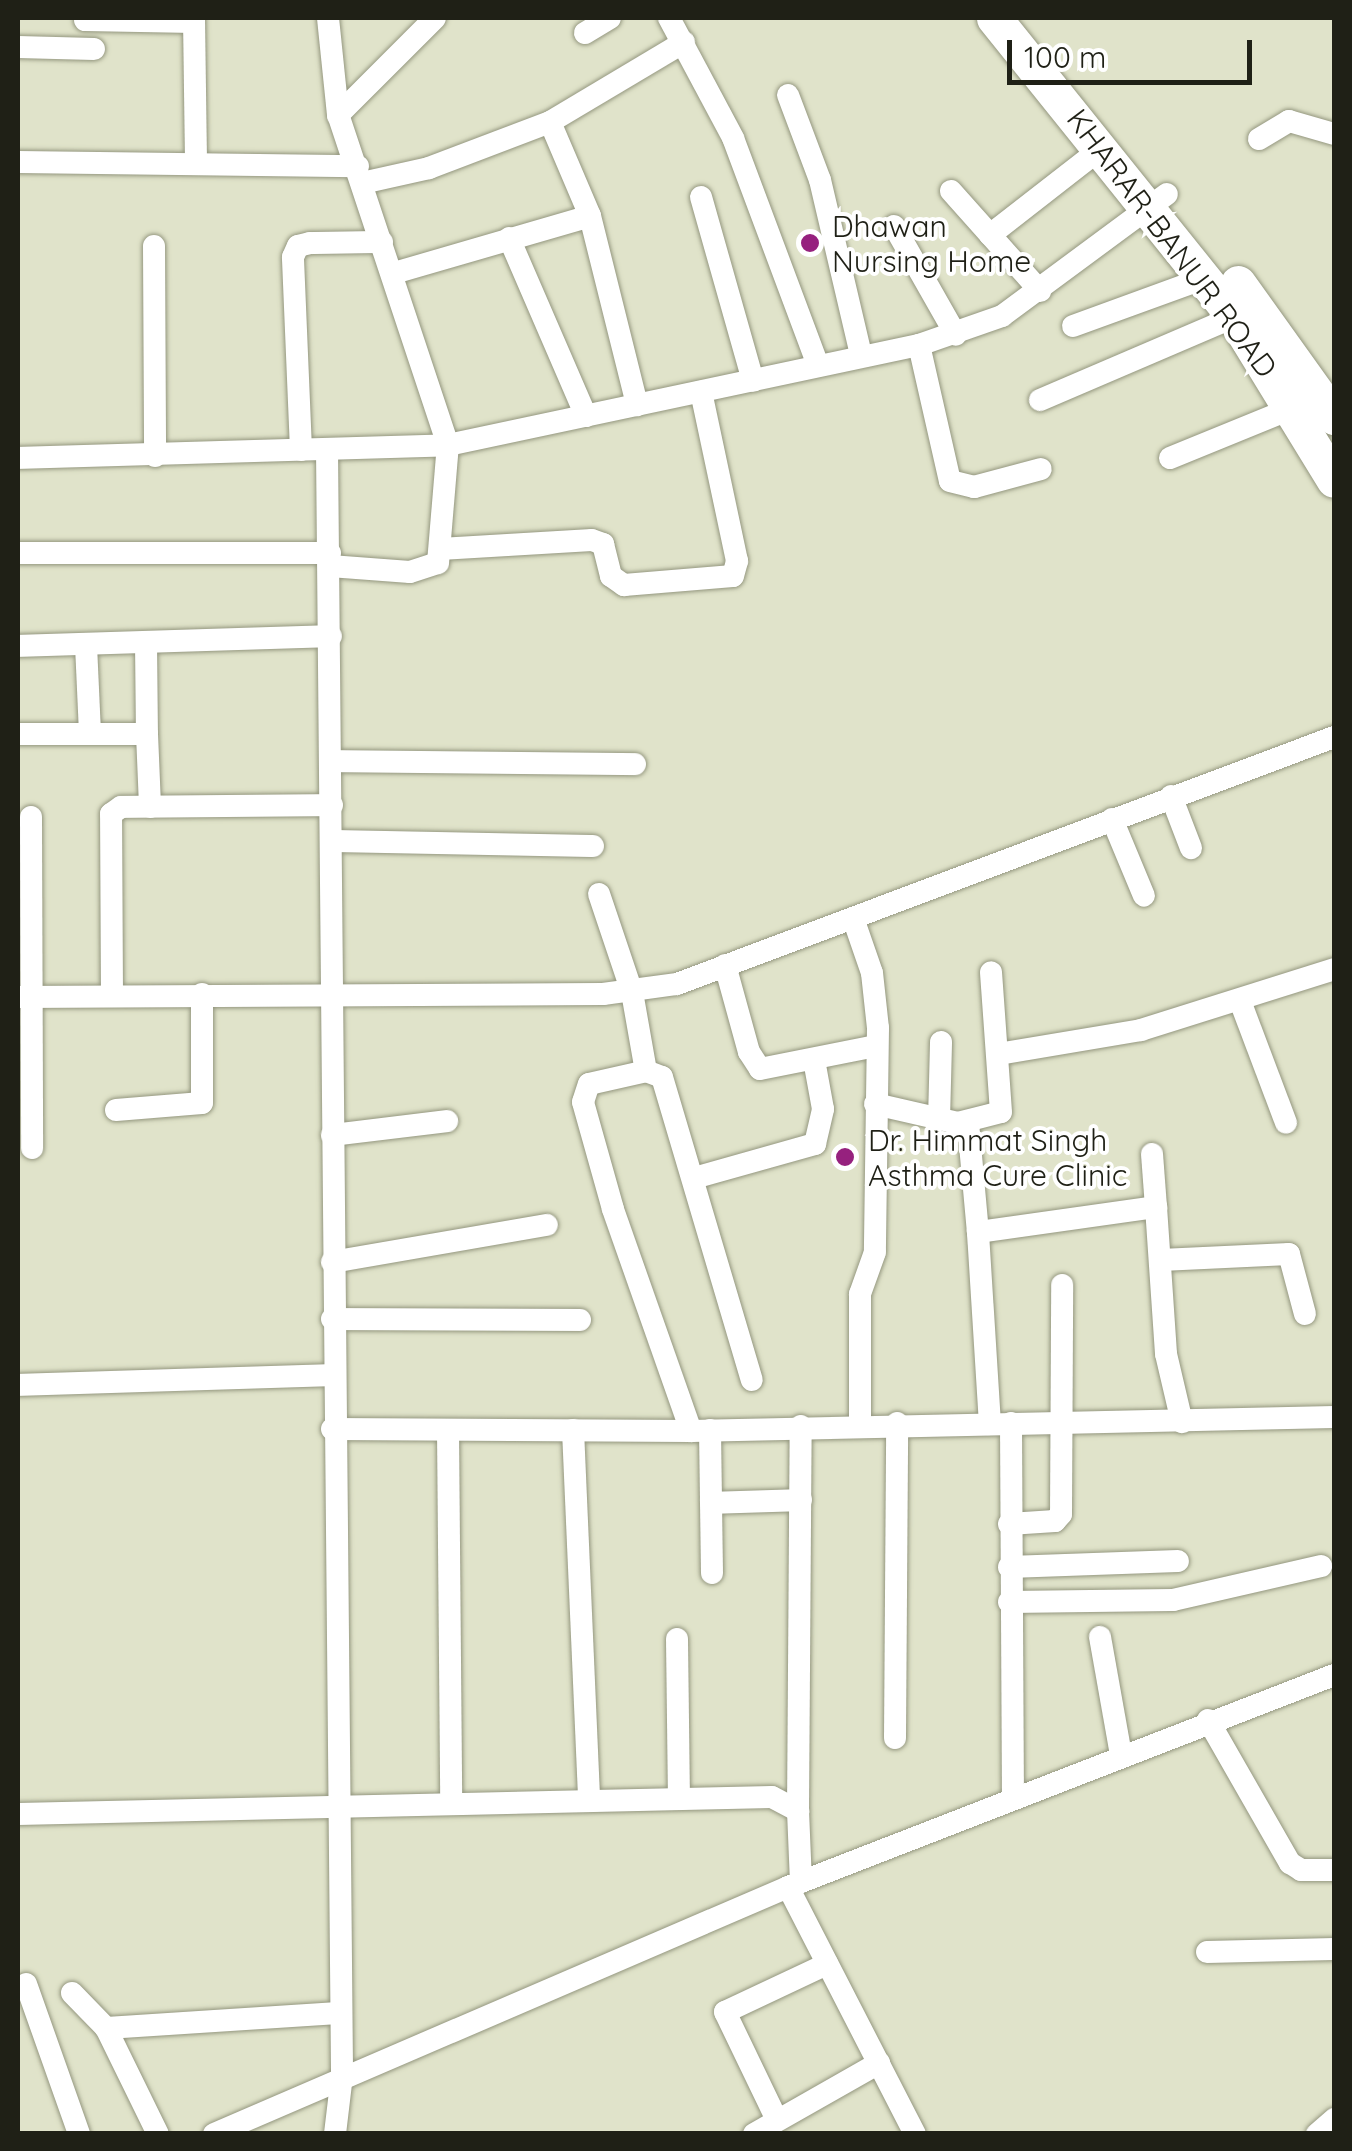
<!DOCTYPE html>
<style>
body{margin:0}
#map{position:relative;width:1352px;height:2151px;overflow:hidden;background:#e0e3ca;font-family:Quicksand,sans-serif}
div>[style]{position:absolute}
.roads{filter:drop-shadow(0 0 2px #94977f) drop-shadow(0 0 2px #94977f)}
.minor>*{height:22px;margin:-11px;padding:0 11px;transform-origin:11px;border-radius:11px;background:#fff}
.highway>*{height:35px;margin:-17.5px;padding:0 17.5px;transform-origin:17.5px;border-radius:17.5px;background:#fff}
.dots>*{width:28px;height:28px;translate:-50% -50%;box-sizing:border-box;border:5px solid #fff;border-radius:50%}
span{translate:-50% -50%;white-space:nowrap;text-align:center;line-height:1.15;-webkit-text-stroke:8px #fff;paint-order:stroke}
.poi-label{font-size:30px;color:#1f2016}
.left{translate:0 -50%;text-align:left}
.street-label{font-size:30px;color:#1f2016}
.frame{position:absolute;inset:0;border:20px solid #1f2016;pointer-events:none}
.scale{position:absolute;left:1007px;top:40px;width:245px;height:45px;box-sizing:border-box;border:5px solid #1f2016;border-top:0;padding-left:12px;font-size:30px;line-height:35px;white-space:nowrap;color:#1f2016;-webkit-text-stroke:8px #fff;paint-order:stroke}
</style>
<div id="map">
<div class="roads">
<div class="minor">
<i style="left:194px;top:18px;width:143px;rotate:89.2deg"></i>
<i style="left:328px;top:18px;width:98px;rotate:84.1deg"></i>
<i style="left:669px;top:18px;width:136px;rotate:61.9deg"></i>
<i style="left:733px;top:138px;width:242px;rotate:69.5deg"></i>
<i style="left:85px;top:20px;width:109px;rotate:1.1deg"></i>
<i style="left:585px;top:33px;width:29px;rotate:-31deg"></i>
<i style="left:18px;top:47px;width:76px;rotate:1.5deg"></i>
<i style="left:788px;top:95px;width:91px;rotate:69.4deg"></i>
<i style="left:820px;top:180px;width:180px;rotate:76.8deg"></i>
<i style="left:550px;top:122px;width:102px;rotate:66.9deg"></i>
<i style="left:590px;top:216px;width:195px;rotate:76deg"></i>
<i style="left:1259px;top:139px;width:35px;rotate:-31deg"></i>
<i style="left:1289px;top:121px;width:47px;rotate:16.1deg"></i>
<i style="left:18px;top:162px;width:340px;rotate:0.7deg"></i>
<i style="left:362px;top:183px;width:69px;rotate:-12.6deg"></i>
<i style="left:429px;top:168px;width:129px;rotate:-20.8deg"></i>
<i style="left:550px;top:122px;width:156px;rotate:-30.8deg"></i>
<i style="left:951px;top:191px;width:134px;rotate:48.3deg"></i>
<i style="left:701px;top:197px;width:191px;rotate:74.2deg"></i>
<i style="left:894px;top:226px;width:125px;rotate:60.4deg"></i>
<i style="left:990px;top:235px;width:143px;rotate:-37.9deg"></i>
<i style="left:509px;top:238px;width:194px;rotate:66.6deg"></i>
<i style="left:154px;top:246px;width:210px;rotate:89.7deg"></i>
<i style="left:394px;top:273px;width:204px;rotate:-16.2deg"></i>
<i style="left:1073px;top:326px;width:140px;rotate:-20deg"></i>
<i style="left:919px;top:345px;width:139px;rotate:77.2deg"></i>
<i style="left:950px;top:481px;width:25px;rotate:14deg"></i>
<i style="left:974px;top:487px;width:69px;rotate:-15deg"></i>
<i style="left:1040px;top:400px;width:211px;rotate:-23.2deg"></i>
<i style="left:327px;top:449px;width:1626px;rotate:89.47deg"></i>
<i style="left:342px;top:2075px;width:59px;rotate:96.8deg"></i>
<i style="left:301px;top:450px;width:193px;rotate:-92.4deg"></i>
<i style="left:293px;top:257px;width:12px;rotate:-66deg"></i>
<i style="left:298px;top:246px;width:12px;rotate:-14deg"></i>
<i style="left:310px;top:243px;width:72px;rotate:-0.8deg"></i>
<i style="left:18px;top:458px;width:430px;rotate:-1.7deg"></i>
<i style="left:448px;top:445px;width:481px;rotate:-12deg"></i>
<i style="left:919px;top:345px;width:88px;rotate:-19.3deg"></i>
<i style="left:1002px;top:316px;width:205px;rotate:-36.5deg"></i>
<i style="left:1170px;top:458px;width:135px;rotate:-22.2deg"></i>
<i style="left:440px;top:549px;width:152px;rotate:-3.4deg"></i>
<i style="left:592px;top:540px;width:12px;rotate:20deg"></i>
<i style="left:603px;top:544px;width:33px;rotate:76deg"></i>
<i style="left:611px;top:576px;width:16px;rotate:35deg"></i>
<i style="left:624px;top:585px;width:109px;rotate:-4.7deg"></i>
<i style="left:733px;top:576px;width:16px;rotate:-75deg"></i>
<i style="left:737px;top:561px;width:173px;rotate:-102deg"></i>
<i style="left:18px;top:553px;width:312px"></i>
<i style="left:330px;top:566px;width:80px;rotate:4.3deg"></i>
<i style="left:410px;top:572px;width:29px;rotate:-18deg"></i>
<i style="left:438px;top:563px;width:118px;rotate:-85.2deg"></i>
<i style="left:448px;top:445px;width:348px;rotate:-108.4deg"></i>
<i style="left:338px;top:115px;width:137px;rotate:-45deg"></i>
<i style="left:146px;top:642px;width:92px;rotate:89.4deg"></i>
<i style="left:86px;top:645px;width:88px;rotate:87.4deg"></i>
<i style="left:18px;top:646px;width:313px;rotate:-1.8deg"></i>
<i style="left:18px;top:734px;width:129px"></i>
<i style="left:147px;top:734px;width:73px;rotate:87.6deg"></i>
<i style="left:332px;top:761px;width:303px;rotate:0.6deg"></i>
<i style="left:1171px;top:796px;width:56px;rotate:69deg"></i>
<i style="left:31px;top:817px;width:331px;rotate:89.8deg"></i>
<i style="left:1112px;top:819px;width:83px;rotate:67.4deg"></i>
<i style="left:332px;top:841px;width:261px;rotate:1.1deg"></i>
<i style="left:599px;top:894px;width:103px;rotate:71.4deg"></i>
<i style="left:632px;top:992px;width:80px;rotate:80deg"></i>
<i style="left:853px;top:918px;width:58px;rotate:70.9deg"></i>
<i style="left:872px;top:973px;width:55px;rotate:83.8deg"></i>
<i style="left:878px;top:1028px;width:224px;rotate:90.8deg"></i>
<i style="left:875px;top:1252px;width:45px;rotate:109.7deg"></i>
<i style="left:860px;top:1294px;width:129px;rotate:90deg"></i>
<i style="left:725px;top:965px;width:90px;rotate:74.6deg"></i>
<i style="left:749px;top:1052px;width:20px;rotate:57deg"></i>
<i style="left:760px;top:1069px;width:118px;rotate:-11.2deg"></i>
<i style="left:112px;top:995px;width:181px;rotate:-90.3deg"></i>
<i style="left:111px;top:814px;width:12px;rotate:-35deg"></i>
<i style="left:121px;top:807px;width:211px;rotate:-0.5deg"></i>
<i style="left:18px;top:997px;width:585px;rotate:-0.29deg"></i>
<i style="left:603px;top:994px;width:75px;rotate:-7.7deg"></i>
<i style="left:677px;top:984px;width:702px;rotate:-20.6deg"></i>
<i style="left:1240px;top:1001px;width:130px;rotate:69.3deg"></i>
<i style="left:998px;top:1054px;width:145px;rotate:-9.5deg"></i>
<i style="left:1141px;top:1030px;width:202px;rotate:-17.5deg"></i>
<i style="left:875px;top:1104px;width:85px;rotate:12.9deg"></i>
<i style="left:958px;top:1123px;width:44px;rotate:-14.3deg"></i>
<i style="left:1001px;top:1112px;width:140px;rotate:-94.1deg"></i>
<i style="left:116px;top:1110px;width:86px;rotate:-4.7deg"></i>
<i style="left:202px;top:1103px;width:109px;rotate:-90deg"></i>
<i style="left:939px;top:1120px;width:78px;rotate:-88.5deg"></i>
<i style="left:968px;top:1123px;width:109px;rotate:84.8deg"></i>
<i style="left:332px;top:1135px;width:116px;rotate:-6.9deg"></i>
<i style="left:1152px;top:1154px;width:53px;rotate:85.7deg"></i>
<i style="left:694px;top:1178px;width:126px;rotate:-15.7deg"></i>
<i style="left:815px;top:1144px;width:36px;rotate:-77deg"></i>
<i style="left:823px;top:1109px;width:50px;rotate:-100.4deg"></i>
<i style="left:1161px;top:1260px;width:128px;rotate:-2.7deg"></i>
<i style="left:1289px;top:1254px;width:62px;rotate:75.1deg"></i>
<i style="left:332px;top:1262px;width:218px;rotate:-9.8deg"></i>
<i style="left:332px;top:1319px;width:248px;rotate:0.2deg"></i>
<i style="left:18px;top:1385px;width:314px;rotate:-1.8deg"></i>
<i style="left:1011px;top:1423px;width:376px;rotate:89.7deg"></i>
<i style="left:990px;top:1424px;width:192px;rotate:-93.6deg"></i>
<i style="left:978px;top:1232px;width:180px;rotate:-8deg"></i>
<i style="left:1156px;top:1207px;width:147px;rotate:86.1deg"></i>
<i style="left:1166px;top:1354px;width:70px;rotate:76.8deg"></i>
<i style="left:332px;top:1429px;width:359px;rotate:0.3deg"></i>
<i style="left:691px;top:1431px;width:643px;rotate:-1.25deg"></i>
<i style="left:448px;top:1430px;width:371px;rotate:89.5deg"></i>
<i style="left:573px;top:1430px;width:370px;rotate:87.5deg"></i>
<i style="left:710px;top:1430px;width:143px;rotate:89.2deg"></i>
<i style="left:691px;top:1431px;width:235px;rotate:-109.4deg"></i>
<i style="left:613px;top:1209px;width:111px;rotate:-105.7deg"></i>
<i style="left:583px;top:1102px;width:19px;rotate:-72deg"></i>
<i style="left:589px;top:1084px;width:58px;rotate:-12.8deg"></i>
<i style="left:646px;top:1071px;width:17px;rotate:21deg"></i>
<i style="left:662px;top:1077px;width:316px;rotate:73.5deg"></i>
<i style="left:711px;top:1503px;width:90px;rotate:-1.9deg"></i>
<i style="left:1009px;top:1524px;width:46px;rotate:-3.7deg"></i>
<i style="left:1055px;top:1521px;width:9px;rotate:-49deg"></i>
<i style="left:1061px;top:1514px;width:229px;rotate:-89.7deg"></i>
<i style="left:1009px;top:1567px;width:169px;rotate:-2deg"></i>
<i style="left:1009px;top:1602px;width:164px;rotate:-0.7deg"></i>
<i style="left:1173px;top:1600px;width:152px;rotate:-12.9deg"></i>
<i style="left:1100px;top:1637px;width:120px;rotate:79.9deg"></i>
<i style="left:677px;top:1639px;width:157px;rotate:89.3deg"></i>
<i style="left:1208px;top:1720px;width:165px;rotate:60.2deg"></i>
<i style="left:1290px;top:1863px;width:13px;rotate:32deg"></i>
<i style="left:1301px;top:1870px;width:33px"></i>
<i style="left:895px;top:1738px;width:315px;rotate:-89.6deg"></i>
<i style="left:798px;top:1811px;width:385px;rotate:-89.6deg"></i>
<i style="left:18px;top:1814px;width:754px;rotate:-1.29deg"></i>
<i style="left:772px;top:1797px;width:30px;rotate:28deg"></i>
<i style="left:798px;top:1811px;width:71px;rotate:87.6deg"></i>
<i style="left:788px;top:1887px;width:278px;rotate:62.8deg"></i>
<i style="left:1207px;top:1952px;width:127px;rotate:-1.4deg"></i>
<i style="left:26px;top:1984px;width:159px;rotate:70.5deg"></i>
<i style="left:72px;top:1993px;width:49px;rotate:45.8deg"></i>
<i style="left:106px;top:2028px;width:118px;rotate:63.9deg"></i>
<i style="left:106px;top:2028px;width:233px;rotate:-3.7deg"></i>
<i style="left:777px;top:2120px;width:120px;rotate:-115.7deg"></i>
<i style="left:725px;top:2012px;width:113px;rotate:-25.2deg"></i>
<i style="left:214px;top:2134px;width:625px;rotate:-23.28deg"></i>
<i style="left:788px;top:1887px;width:586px;rotate:-21.22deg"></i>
<i style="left:754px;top:2134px;width:144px;rotate:-29.6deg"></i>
<i style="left:1317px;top:2134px;width:23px;rotate:-41deg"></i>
</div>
<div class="highway">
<i style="left:994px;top:18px;width:383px;rotate:51.2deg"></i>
<i style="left:1234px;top:317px;width:191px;rotate:58.5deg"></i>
<i style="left:1238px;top:283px;width:165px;rotate:54.4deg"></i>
</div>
</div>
<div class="dots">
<i style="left:810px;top:243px;background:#96217e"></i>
<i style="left:845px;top:1157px;background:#96217e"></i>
</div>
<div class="poi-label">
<span class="left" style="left:832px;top:243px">Dhawan<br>Nursing Home</span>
<span class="left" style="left:868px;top:1157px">Dr. Himmat Singh<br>Asthma Cure Clinic</span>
</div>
<div class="street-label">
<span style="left:1172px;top:243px;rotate:53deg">KHARAR-BANUR ROAD</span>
</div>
<div class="frame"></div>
<div class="scale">100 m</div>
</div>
